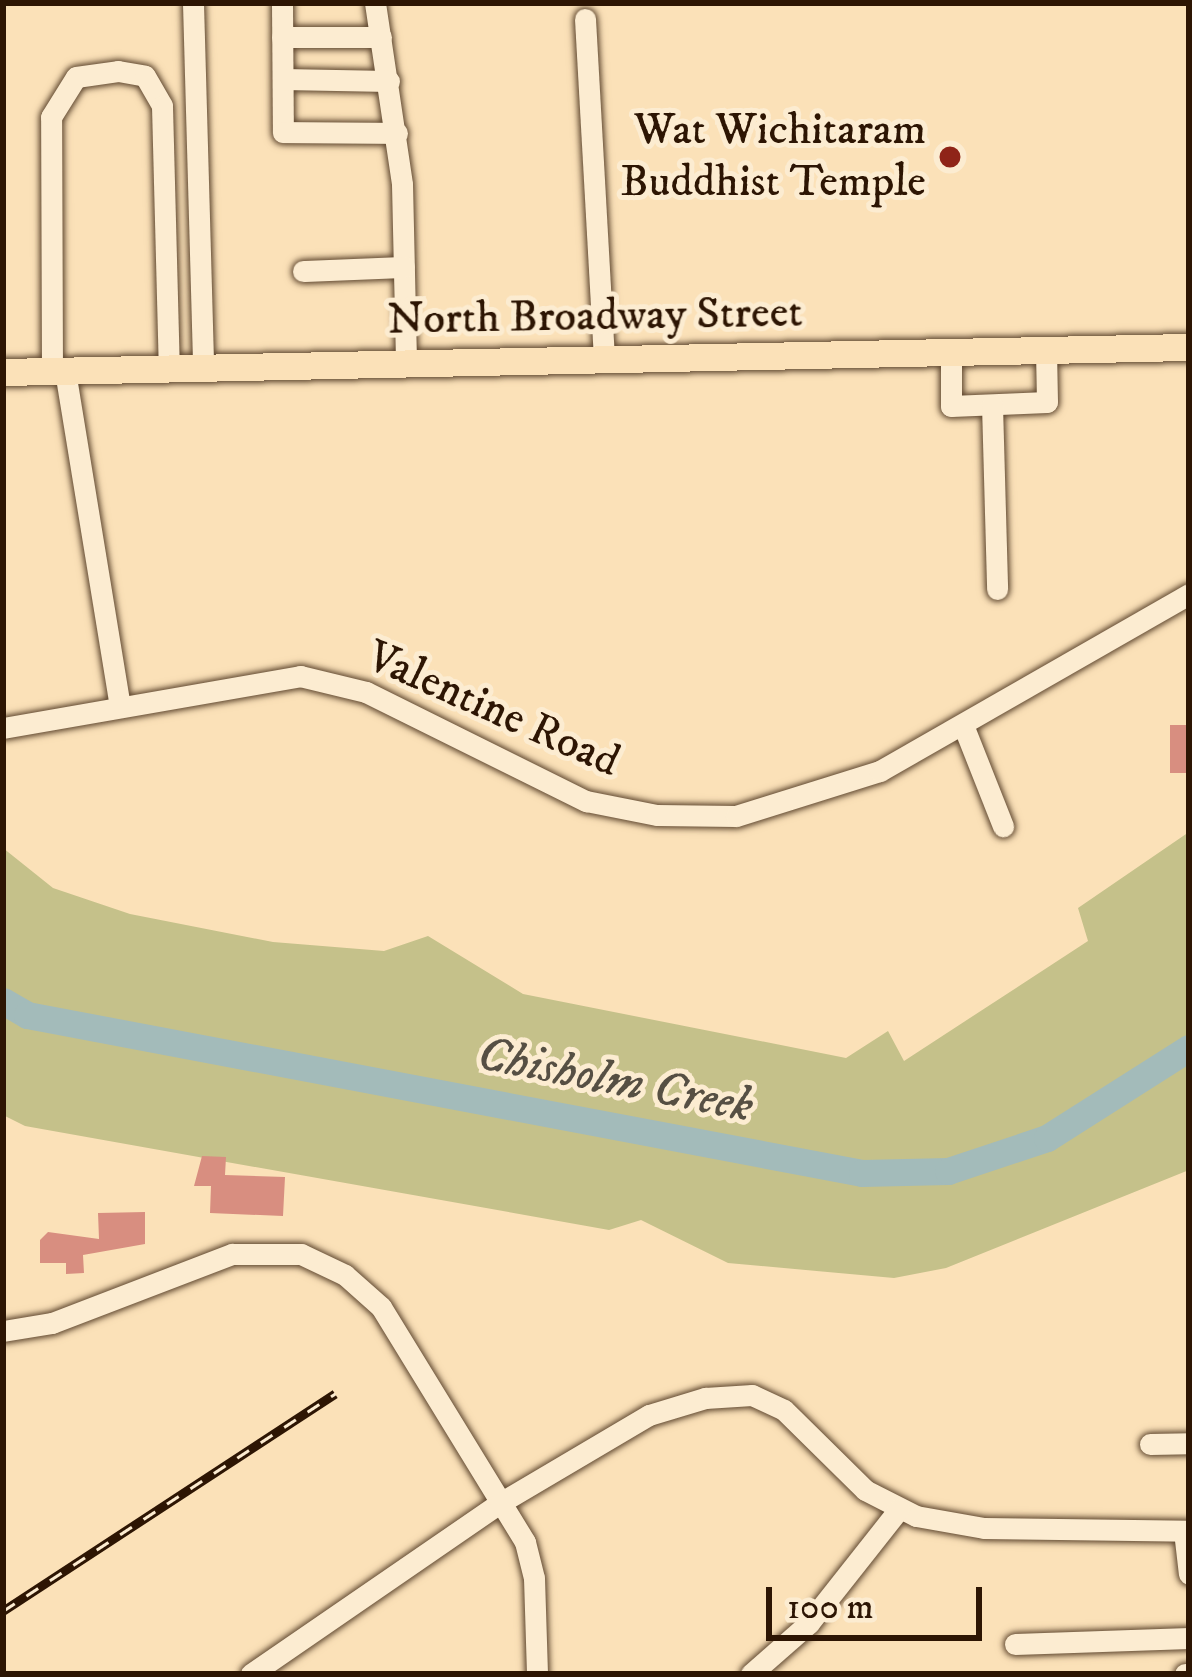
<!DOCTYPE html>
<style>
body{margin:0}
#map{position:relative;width:1192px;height:1677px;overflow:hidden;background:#fbe1b8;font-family:"IM FELL DW Pica",serif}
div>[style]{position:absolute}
.green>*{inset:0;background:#c5c18a}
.river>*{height:27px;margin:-13.5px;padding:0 13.5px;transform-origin:13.5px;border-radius:13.5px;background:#a3bbba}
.building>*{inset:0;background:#d88e80;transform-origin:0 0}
.roads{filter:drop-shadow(0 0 3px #604830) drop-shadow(0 0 3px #604830)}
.minor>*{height:21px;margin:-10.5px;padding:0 10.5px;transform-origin:10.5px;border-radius:10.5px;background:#fcecd1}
.major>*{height:27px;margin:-13.5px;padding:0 13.5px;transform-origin:13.5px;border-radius:13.5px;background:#fbe1b8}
.rail>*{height:9px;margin-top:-4.5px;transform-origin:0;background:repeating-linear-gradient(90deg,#fcecd1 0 14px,#2d1503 0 28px);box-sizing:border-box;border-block:3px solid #2d1503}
.dots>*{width:33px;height:33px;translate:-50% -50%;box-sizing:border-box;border:6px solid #fcecd1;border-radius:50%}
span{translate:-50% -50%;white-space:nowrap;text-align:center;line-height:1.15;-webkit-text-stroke:10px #fcecd1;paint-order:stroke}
.poi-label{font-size:45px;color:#2d1503}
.right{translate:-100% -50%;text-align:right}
.street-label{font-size:45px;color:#2d1503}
.water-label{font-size:48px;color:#564f43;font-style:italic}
.frame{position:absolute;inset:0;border:6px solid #2d1503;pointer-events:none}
.scale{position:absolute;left:766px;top:1587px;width:216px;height:54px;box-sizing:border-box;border:6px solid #2d1503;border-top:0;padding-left:15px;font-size:36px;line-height:42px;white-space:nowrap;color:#2d1503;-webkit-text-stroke:9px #fcecd1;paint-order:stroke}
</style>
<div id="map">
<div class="green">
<i style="clip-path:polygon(1189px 832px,1189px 1170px,946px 1268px,894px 1278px,728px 1263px,641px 1220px,609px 1230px,25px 1126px,3px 1115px,3px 848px,53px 888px,130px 914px,273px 942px,384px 951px,428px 936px,523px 994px,846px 1058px,888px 1031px,904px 1061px,1088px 941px,1078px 908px)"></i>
</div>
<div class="river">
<i style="left:3px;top:1001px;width:28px;rotate:30deg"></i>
<i style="left:27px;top:1015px;width:850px;rotate:10.71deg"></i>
<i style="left:862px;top:1173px;width:86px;rotate:-1.3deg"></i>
<i style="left:948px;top:1171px;width:104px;rotate:-18.4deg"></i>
<i style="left:1047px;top:1138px;width:168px;rotate:-32.4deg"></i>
</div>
<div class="building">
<i style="left:1170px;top:725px;width:19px;height:48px"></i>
<i style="clip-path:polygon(202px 1156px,226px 1157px,225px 1175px,285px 1177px,283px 1216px,210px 1213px,211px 1186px,194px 1186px)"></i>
<i style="clip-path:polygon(145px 1212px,145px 1244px,83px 1255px,84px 1273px,66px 1274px,66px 1263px,40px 1263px,40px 1240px,48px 1232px,99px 1239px,98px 1213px)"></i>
</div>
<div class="roads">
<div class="minor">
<i style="left:193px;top:3px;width:365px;rotate:88.4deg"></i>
<i style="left:282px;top:3px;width:129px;rotate:89.6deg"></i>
<i style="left:283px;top:132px;width:114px;rotate:0.5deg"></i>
<i style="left:375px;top:3px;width:183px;rotate:81.5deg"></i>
<i style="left:402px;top:184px;width:179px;rotate:88.7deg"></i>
<i style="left:585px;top:19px;width:342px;rotate:86.8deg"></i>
<i style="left:282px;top:37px;width:99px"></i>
<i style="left:283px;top:79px;width:106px;rotate:1.1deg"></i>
<i style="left:303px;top:271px;width:101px;rotate:-2.3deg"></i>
<i style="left:951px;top:352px;width:54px;rotate:90deg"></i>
<i style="left:951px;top:406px;width:96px;rotate:-2.4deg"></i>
<i style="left:1047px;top:402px;width:52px;rotate:-91.1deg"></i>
<i style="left:52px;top:371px;width:254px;rotate:-90.2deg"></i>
<i style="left:51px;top:117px;width:47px;rotate:-58deg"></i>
<i style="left:76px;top:77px;width:42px;rotate:-8.1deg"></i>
<i style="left:118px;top:71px;width:27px;rotate:10deg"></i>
<i style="left:145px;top:76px;width:34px;rotate:60deg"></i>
<i style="left:162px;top:106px;width:263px;rotate:88.5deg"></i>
<i style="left:65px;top:371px;width:339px;rotate:80.7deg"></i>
<i style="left:992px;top:405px;width:184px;rotate:88.4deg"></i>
<i style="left:963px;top:725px;width:109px;rotate:68.4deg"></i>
<i style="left:3px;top:728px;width:302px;rotate:-9.9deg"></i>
<i style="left:300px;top:676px;width:68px;rotate:13.6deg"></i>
<i style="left:366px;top:692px;width:246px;rotate:26.4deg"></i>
<i style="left:586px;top:801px;width:72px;rotate:11.2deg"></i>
<i style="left:657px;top:815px;width:79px;rotate:0.7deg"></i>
<i style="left:736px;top:816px;width:151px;rotate:-17.4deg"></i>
<i style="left:880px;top:771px;width:356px;rotate:-29.8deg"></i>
<i style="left:3px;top:1331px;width:50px;rotate:-9.3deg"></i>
<i style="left:52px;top:1323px;width:193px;rotate:-21deg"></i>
<i style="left:232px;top:1254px;width:69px"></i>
<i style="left:301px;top:1254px;width:49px;rotate:25.5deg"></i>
<i style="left:345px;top:1275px;width:48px;rotate:41.6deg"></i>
<i style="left:381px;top:1307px;width:276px;rotate:58.5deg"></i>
<i style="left:525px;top:1542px;width:37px;rotate:76deg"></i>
<i style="left:534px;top:1578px;width:96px;rotate:88.2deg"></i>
<i style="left:1150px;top:1444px;width:39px;rotate:-1deg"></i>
<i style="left:1184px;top:1531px;width:43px;rotate:83.4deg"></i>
<i style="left:1015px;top:1644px;width:174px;rotate:-2deg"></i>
<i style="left:251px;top:1674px;width:302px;rotate:-34.5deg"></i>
<i style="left:500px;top:1503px;width:173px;rotate:-30.6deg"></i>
<i style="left:649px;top:1415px;width:59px;rotate:-16.9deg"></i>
<i style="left:705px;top:1398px;width:47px;rotate:-3.7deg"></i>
<i style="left:752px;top:1395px;width:35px;rotate:25deg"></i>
<i style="left:784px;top:1410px;width:114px;rotate:44.6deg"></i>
<i style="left:865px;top:1490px;width:57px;rotate:27deg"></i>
<i style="left:916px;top:1516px;width:69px;rotate:10deg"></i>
<i style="left:984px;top:1528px;width:205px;rotate:0.8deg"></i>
<i style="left:751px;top:1674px;width:77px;rotate:-41.3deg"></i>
<i style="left:809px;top:1623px;width:145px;rotate:-51.7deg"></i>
<i style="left:1185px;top:1674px;width:4px"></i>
</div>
<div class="major">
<i style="left:3px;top:372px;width:1186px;rotate:-1.21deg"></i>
</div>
</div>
<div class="rail">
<i style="left:3px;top:1611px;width:397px;rotate:-33.2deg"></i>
</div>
<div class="dots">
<i style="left:950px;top:157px;background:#8f2418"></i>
</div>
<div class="poi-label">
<span class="right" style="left:926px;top:157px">Wat Wichitaram<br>Buddhist Temple</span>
</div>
<div class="street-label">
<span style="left:595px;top:317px;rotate:-1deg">North Broadway Street</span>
<span style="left:493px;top:710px;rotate:24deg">Valentine Road</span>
</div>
<div class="water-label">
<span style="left:615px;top:1081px;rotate:11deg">Chisholm Creek</span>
</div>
<div class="frame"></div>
<div class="scale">100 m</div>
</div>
